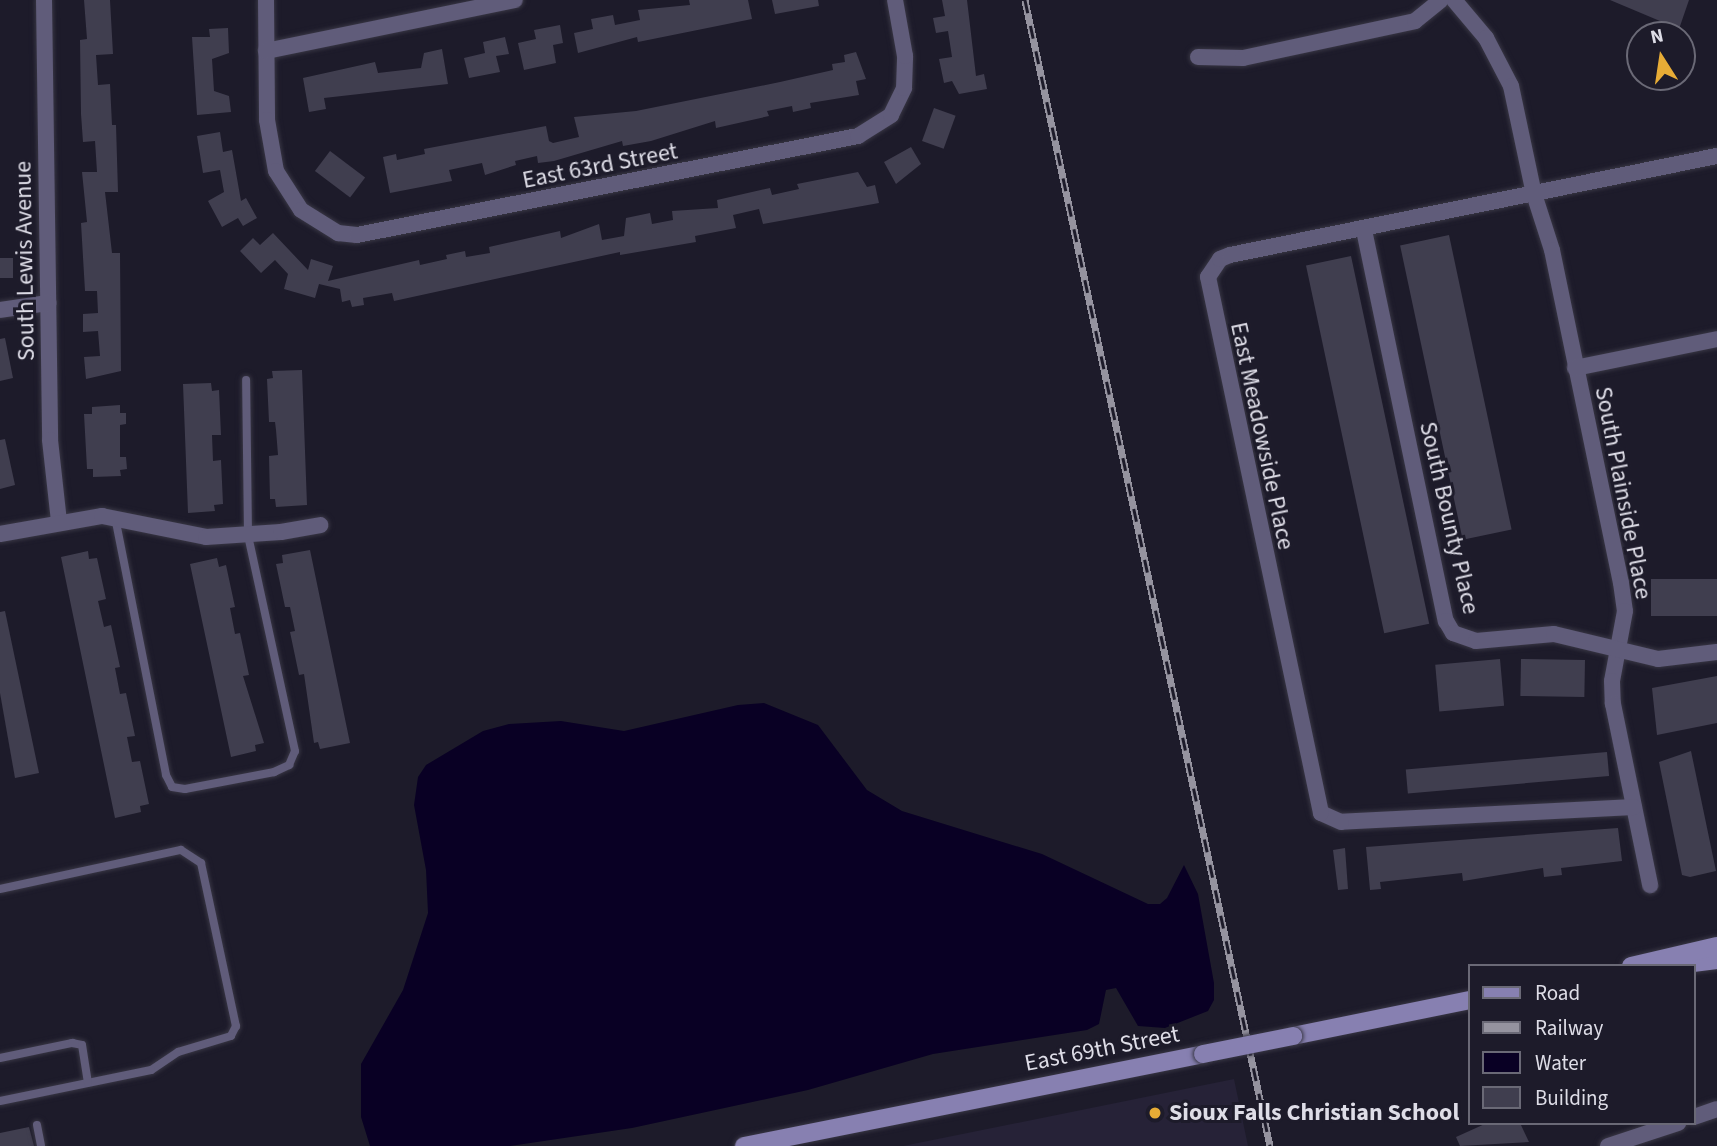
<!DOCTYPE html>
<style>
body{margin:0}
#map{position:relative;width:1717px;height:1146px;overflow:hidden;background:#1d1b2a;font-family:"Source Sans 3",sans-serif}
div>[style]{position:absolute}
.built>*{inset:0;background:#262237}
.water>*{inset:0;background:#090024}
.building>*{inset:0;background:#403e4f;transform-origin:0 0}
.roads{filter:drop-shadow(0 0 2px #383644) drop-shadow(0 0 2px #383644)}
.lane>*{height:8px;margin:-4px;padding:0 4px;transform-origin:4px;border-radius:4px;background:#605c7a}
.street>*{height:16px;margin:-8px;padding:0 8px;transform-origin:8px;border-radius:8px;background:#605c7a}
.secondary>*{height:18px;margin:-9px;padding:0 9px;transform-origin:9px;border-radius:9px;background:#8780b1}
.rail>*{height:7px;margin-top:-3.5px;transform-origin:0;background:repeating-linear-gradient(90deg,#1d1b2a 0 13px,#95939f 0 26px);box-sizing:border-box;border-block:2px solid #95939f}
.bridges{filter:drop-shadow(0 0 2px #383644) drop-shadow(0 0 2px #383644)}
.secondary-bridge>*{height:18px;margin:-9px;padding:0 9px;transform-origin:9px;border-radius:9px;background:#8780b1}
.dots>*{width:19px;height:19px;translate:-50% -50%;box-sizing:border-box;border:4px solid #1d1b2a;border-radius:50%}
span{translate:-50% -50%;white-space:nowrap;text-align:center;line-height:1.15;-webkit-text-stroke:6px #1d1b2a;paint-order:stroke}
.street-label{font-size:24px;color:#dedde7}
.poi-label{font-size:24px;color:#dedde7;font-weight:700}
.left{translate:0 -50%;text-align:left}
.legend{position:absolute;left:1468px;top:964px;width:228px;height:161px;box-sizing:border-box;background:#1d1b2a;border:2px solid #6a6976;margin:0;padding:9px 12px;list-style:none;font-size:21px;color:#dedde7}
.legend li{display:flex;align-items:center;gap:14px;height:35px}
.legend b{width:35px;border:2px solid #6a6976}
.north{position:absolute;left:1626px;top:21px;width:70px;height:70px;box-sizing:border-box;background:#1d1b2a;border:2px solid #6a6976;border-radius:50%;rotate:348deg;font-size:19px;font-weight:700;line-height:28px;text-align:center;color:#dedde7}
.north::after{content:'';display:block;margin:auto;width:24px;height:32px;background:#e7ac36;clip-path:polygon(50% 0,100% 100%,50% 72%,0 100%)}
</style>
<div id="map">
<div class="built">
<i style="clip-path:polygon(1234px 1079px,1248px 1146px,903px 1146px)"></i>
</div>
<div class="water">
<i style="clip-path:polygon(764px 703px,818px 725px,867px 790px,902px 811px,1042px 854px,1148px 904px,1160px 904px,1167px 898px,1184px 865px,1198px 894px,1214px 983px,1214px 1000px,1208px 1011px,1165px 1028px,1138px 1026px,1116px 988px,1106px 990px,1099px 1024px,1087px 1030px,933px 1054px,808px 1090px,632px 1128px,510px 1146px,370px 1146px,361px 1117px,361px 1064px,403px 990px,428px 913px,426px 870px,414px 805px,418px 777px,426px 765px,483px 731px,509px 724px,561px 721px,624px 731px,738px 705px)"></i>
</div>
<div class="building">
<i style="clip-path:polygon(84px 0,110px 0,113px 54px,96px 55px,98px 85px,110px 84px,112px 125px,116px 125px,118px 192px,105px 192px,112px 253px,120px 253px,121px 371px,86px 379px,84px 357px,100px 356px,98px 331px,83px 332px,83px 314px,98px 313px,97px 291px,85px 291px,81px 223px,87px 222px,82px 172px,97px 172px,95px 141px,83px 142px,81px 114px,80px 40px,87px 39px)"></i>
<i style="clip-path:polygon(689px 0,748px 0,752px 19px,638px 42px,637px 37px,578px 53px,574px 33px,593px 29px,591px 19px,613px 15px,615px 25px,640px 20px,638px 10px,690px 5px)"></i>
<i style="clip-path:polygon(772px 0,818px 0,819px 6px,775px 14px)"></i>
<i style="clip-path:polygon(942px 0,967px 0,976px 76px,984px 74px,987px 89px,959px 94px,952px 81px,944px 83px,939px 59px,952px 57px,948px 31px,936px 33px,933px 18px,945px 16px)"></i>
<i style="clip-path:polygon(1610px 0,1689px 0,1679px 29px)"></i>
<i style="clip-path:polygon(560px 25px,563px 43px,553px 45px,556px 63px,524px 70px,518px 43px,536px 39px,534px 30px)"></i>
<i style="clip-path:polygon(228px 28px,229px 53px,212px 59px,214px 91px,229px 96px,231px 112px,197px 115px,192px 37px,210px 37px,209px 29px)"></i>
<i style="clip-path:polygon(505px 37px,509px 54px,496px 56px,500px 72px,469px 78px,464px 58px,485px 53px,483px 42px)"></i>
<i style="clip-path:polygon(442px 49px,448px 84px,324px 98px,326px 109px,309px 112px,303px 78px,375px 62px,378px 73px,421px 68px,424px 53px)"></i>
<i style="clip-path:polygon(856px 52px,866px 79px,856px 81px,859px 95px,810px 103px,811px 108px,793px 112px,792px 106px,767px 111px,769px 116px,716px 128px,715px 121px,651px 141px,623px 146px,622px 141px,554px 161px,538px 163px,537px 156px,515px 161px,516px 165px,485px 175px,482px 163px,449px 170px,452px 181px,390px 193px,383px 157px,396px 154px,397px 160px,425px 154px,424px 149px,546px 126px,549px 141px,553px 143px,579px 137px,574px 117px,636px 111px,780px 82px,833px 70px,832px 64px,845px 62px,844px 55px)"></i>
<i style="left:934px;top:108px;width:23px;height:35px;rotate:20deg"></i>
<i style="clip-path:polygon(220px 132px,223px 152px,232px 150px,241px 201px,246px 198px,257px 218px,243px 226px,238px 218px,222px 227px,208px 201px,224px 192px,220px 170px,203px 173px,197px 136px)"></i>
<i style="clip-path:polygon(911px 147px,921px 164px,896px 184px,884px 162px)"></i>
<i style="left:330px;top:151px;width:44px;height:25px;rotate:37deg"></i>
<i style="clip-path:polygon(858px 172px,867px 187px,875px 185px,879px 203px,763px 224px,759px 209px,733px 215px,736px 228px,695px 236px,696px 242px,620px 255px,620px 252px,394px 301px,392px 293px,363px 298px,364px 305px,352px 307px,350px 300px,342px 302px,340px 289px,319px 284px,315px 298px,284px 289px,288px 274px,275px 260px,261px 273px,240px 251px,253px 238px,260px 245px,273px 233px,308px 270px,311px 259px,333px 266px,328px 281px,419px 260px,420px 265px,447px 259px,446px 255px,465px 251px,466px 257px,490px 253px,489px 247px,560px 231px,561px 238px,599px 224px,602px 240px,624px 236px,626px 218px,650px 213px,652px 224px,673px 220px,672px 211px,718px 208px,717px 200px,770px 188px,772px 195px,799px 189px,797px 184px)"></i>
<i style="left:1449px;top:235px;width:301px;height:50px;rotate:78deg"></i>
<i style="left:1351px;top:256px;width:376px;height:46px;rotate:78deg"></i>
<i style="left:0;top:258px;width:13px;height:20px"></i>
<i style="clip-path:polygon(5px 338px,13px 378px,0 381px,0 339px)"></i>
<i style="clip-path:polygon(302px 370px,307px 505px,276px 507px,275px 499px,270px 499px,269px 456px,278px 455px,276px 430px,275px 422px,269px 422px,267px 379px,273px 378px,272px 371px)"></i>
<i style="clip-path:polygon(211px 383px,212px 391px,219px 390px,221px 435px,212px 435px,213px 461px,221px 460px,223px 504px,214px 505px,215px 511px,188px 513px,183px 384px)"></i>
<i style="clip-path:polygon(120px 405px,120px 413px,126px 413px,126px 424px,120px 425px,120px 457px,126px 457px,127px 469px,120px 470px,121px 476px,93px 477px,93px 469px,87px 469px,84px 414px,92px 414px,92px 407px)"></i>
<i style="clip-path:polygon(5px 439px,15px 485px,0 489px,0 440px)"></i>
<i style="clip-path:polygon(310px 550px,350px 743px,320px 749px,318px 742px,314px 743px,304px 674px,299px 675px,290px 632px,295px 631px,290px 607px,285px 607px,276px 564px,283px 563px,282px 555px)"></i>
<i style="clip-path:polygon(88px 551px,89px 559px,97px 558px,106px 599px,98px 601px,104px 627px,111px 625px,120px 667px,115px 668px,120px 694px,126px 693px,135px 736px,127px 737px,132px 762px,140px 761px,149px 804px,140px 806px,141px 812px,115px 818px,61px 557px)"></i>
<i style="clip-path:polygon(217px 558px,219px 567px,226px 565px,235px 607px,230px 608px,235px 634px,240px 633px,249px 675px,243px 676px,264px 743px,255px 745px,256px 751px,231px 757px,190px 564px)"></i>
<i style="left:1717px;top:579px;width:37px;height:66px;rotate:90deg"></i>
<i style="clip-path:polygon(5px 611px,39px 773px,15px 778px,0 693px,0 612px)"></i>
<i style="left:1500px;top:659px;width:47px;height:65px;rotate:85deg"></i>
<i style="left:1521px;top:659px;width:64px;height:37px;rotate:1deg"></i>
<i style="clip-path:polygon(1717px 676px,1717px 723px,1657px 735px,1652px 688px)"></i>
<i style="clip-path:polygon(1691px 751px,1716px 871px,1690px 877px,1682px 875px,1659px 762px)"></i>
<i style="left:1607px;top:752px;width:24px;height:202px;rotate:85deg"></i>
<i style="clip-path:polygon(1618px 828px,1622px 861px,1561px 868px,1562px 875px,1544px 877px,1543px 868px,1463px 881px,1462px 873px,1380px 882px,1381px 889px,1370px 890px,1366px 847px)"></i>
<i style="clip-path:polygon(1345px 848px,1348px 889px,1338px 890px,1333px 850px)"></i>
<i style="clip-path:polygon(1487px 1123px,1520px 1123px,1529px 1142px,1460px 1146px,1456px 1137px)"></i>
<i style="clip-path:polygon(29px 1127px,34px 1146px,0 1146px,0 1133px)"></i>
</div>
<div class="roads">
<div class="lane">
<i style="left:115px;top:517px;width:263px;rotate:78.8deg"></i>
<i style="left:166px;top:775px;width:13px;rotate:63deg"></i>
<i style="left:172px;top:787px;width:13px;rotate:9deg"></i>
<i style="left:185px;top:789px;width:91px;rotate:-10.8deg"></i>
<i style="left:274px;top:772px;width:17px;rotate:-25deg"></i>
<i style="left:289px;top:765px;width:15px;rotate:-67deg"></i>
<i style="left:295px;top:751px;width:221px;rotate:-102.3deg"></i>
<i style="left:248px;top:535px;width:155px;rotate:-90.7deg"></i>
<i style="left:0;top:889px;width:185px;rotate:-12.2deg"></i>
<i style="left:181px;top:850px;width:24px;rotate:33deg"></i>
<i style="left:201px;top:863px;width:167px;rotate:77.9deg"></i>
<i style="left:236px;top:1026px;width:11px;rotate:117deg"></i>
<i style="left:231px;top:1036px;width:55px;rotate:163.2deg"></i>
<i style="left:178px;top:1052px;width:32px;rotate:146deg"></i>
<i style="left:151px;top:1070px;width:154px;rotate:168.4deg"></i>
<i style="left:0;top:1058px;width:74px;rotate:-11.8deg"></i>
<i style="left:72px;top:1043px;width:10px;rotate:11deg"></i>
<i style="left:82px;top:1045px;width:38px;rotate:81deg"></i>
<i style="left:37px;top:1125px;width:21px;rotate:79deg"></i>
</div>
<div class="street">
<i style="left:44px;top:0;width:440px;rotate:89.2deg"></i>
<i style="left:50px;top:440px;width:81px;rotate:83.7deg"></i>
<i style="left:266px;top:0;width:120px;rotate:89.5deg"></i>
<i style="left:267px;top:120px;width:52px;rotate:80deg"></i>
<i style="left:276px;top:171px;width:46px;rotate:57.3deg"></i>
<i style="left:301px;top:210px;width:44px;rotate:31.9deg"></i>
<i style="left:338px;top:233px;width:19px;rotate:6deg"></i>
<i style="left:357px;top:235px;width:511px;rotate:-11.18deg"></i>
<i style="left:858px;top:136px;width:39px;rotate:-32deg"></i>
<i style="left:891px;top:115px;width:30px;rotate:-64deg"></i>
<i style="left:904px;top:88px;width:32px;rotate:-88deg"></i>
<i style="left:905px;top:56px;width:57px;rotate:-100.1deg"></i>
<i style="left:1454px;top:0;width:50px;rotate:49.9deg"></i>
<i style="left:1486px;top:38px;width:54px;rotate:62.5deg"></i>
<i style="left:1511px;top:86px;width:110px;rotate:78deg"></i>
<i style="left:1534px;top:194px;width:59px;rotate:72.2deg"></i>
<i style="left:1552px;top:250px;width:340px;rotate:78.3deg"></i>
<i style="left:1621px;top:583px;width:28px;rotate:82deg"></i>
<i style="left:1625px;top:611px;width:71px;rotate:100.5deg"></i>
<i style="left:1612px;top:681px;width:23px;rotate:88deg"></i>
<i style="left:1613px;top:704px;width:185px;rotate:78.4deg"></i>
<i style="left:266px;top:51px;width:254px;rotate:-11.6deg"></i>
<i style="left:1198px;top:57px;width:45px;rotate:1.3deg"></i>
<i style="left:1243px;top:58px;width:176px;rotate:-12.1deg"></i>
<i style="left:1415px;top:21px;width:33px;rotate:-39deg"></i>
<i style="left:1364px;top:230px;width:400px;rotate:78.2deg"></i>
<i style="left:1446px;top:621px;width:14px;rotate:60deg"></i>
<i style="left:1453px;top:633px;width:24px;rotate:19deg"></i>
<i style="left:1476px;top:641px;width:78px;rotate:-5.1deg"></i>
<i style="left:1554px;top:634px;width:107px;rotate:13.5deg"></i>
<i style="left:1658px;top:659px;width:59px;rotate:-6.8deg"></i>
<i style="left:0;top:310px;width:49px;rotate:-8.3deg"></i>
<i style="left:1575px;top:368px;width:145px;rotate:-11.5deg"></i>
<i style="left:0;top:534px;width:104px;rotate:-10deg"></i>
<i style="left:102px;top:516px;width:106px;rotate:11.4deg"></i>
<i style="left:206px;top:537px;width:75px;rotate:-3.8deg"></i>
<i style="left:281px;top:532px;width:40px;rotate:-10deg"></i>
<i style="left:1634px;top:807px;width:293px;rotate:177.1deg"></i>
<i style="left:1341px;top:822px;width:22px;rotate:-156deg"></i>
<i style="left:1321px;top:813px;width:548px;rotate:-101.9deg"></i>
<i style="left:1208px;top:277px;width:22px;rotate:-56deg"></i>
<i style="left:1220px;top:259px;width:11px;rotate:-22deg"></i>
<i style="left:1230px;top:255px;width:497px;rotate:-11.5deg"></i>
<i style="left:1694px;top:1117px;width:24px;rotate:-19deg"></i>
<i style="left:1608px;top:1146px;width:74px;rotate:-18.2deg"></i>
</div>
<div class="secondary">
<i style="left:1685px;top:964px;width:32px;rotate:-7deg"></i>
<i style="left:1631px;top:966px;width:88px;rotate:-13.1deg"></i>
<i style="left:1293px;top:1036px;width:181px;rotate:-11.5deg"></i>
<i style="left:744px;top:1146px;width:468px;rotate:-11.3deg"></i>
</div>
</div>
<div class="rail">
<i style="left:1025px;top:0;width:1172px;rotate:77.93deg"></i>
</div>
<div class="bridges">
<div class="secondary-bridge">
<i style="left:1203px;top:1054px;width:92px;rotate:-11.3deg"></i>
</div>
</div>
<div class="dots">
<i style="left:1155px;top:1113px;background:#e7ac36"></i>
</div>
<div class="street-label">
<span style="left:600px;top:166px;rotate:-11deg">East 63rd Street</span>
<span style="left:25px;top:261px;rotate:-91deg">South Lewis Avenue</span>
<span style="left:1262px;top:436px;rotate:78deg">East Meadowside Place</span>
<span style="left:1623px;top:493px;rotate:79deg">South Plainside Place</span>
<span style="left:1449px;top:518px;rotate:77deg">South Bounty Place</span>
<span style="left:1102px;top:1049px;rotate:-11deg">East 69th Street</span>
</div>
<div class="poi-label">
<span class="left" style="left:1169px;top:1113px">Sioux Falls Christian School</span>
</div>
<ul class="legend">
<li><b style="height:9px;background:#8780b1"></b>Road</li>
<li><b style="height:9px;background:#95939f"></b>Railway</li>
<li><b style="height:19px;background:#090024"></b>Water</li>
<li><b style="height:19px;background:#403e4f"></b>Building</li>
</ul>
<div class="north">N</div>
</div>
